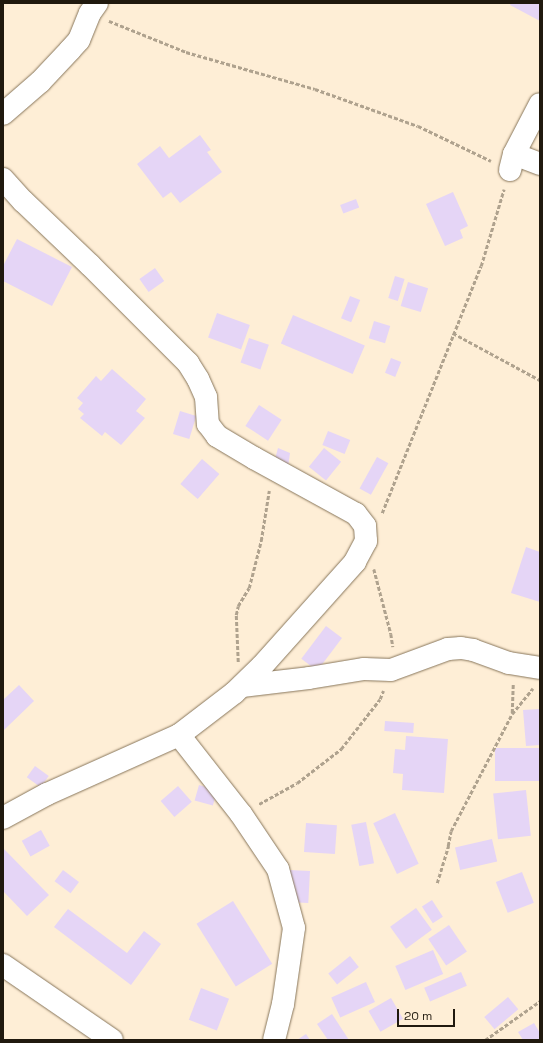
<!DOCTYPE html>
<style>
body{margin:0}
#map{position:relative;width:543px;height:1043px;overflow:hidden;background:#feeed6;font-family:"Space Grotesk",sans-serif}
div>[style]{position:absolute}
.building>*{inset:0;background:#e5d5f6;transform-origin:0 0}
.path>*{height:2.5px;margin-top:-1.25px;transform-origin:0;background:repeating-linear-gradient(90deg,#afa28e 0 4px,transparent 0 6px)}
.roads{filter:drop-shadow(0 0 1px #88765b) drop-shadow(0 0 1px #88765b)}
.minor>*{height:22px;margin:-11px;padding:0 11px;transform-origin:11px;border-radius:11px;background:#fff}
.primary>*{height:22px;margin:-11px;padding:0 11px;transform-origin:11px;border-radius:11px;background:#fff}
span{translate:-50% -50%;white-space:nowrap;text-align:center;line-height:1.15;-webkit-text-stroke:3px #feeed6;paint-order:stroke}
.frame{position:absolute;inset:0;border:4px solid #20190e;pointer-events:none}
.scale{position:absolute;left:397px;top:1009px;width:58px;height:18px;box-sizing:border-box;border:2px solid #20190e;border-top:0;padding-left:5px;font-size:12px;line-height:14px;white-space:nowrap;color:#20190e;-webkit-text-stroke:3px #feeed6;paint-order:stroke}
</style>
<div id="map">
<div class="building">
<i style="clip-path:polygon(511px 3px,540px 3px,540px 21px,510px 5px)"></i>
<i style="clip-path:polygon(200px 135px,211px 150px,207px 152px,222px 172px,180px 203px,171px 192px,163px 198px,137px 164px,160px 146px,169px 158px)"></i>
<i style="clip-path:polygon(453px 192px,468px 226px,460px 230px,463px 238px,445px 246px,426px 204px)"></i>
<i style="left:356px;top:199px;width:9px;height:17px;rotate:69deg"></i>
<i style="clip-path:polygon(17px 239px,72px 267px,52px 306px,3px 281px,3px 266px)"></i>
<i style="left:155px;top:268px;width:16px;height:19px;rotate:55deg"></i>
<i style="left:395px;top:276px;width:10px;height:23px;rotate:17deg"></i>
<i style="left:408px;top:282px;width:21px;height:25px;rotate:17deg"></i>
<i style="left:350px;top:296px;width:11px;height:24px;rotate:22deg"></i>
<i style="left:217px;top:313px;width:35px;height:26px;rotate:20deg"></i>
<i style="left:293px;top:315px;width:78px;height:31px;rotate:23deg"></i>
<i style="left:374px;top:321px;width:17px;height:18px;rotate:17deg"></i>
<i style="left:249px;top:338px;width:21px;height:26px;rotate:19deg"></i>
<i style="left:391px;top:358px;width:11px;height:16px;rotate:22deg"></i>
<i style="clip-path:polygon(112px 369px,146px 399px,136px 411px,145px 418px,121px 445px,105px 432px,102px 436px,80px 418px,84px 414px,78px 409px,83px 403px,77px 398px,96px 376px,101px 381px)"></i>
<i style="left:259px;top:405px;width:27px;height:25px;rotate:33deg"></i>
<i style="left:180px;top:411px;width:17px;height:24px;rotate:17deg"></i>
<i style="left:328px;top:431px;width:24px;height:15px;rotate:22deg"></i>
<i style="clip-path:polygon(278px 448px,290px 453px,288px 467px,274px 463px)"></i>
<i style="left:324px;top:448px;width:22px;height:24px;rotate:39deg"></i>
<i style="left:377px;top:457px;width:13px;height:36px;rotate:29deg"></i>
<i style="left:202px;top:459px;width:23px;height:33px;rotate:41deg"></i>
<i style="clip-path:polygon(526px 547px,540px 552px,540px 602px,511px 593px)"></i>
<i style="left:326px;top:626px;width:20px;height:41px;rotate:37deg"></i>
<i style="clip-path:polygon(19px 685px,34px 701px,3px 731px,3px 700px)"></i>
<i style="clip-path:polygon(540px 709px,540px 745px,526px 746px,523px 710px)"></i>
<i style="left:385px;top:721px;width:29px;height:10px;rotate:4deg"></i>
<i style="clip-path:polygon(406px 736px,448px 739px,444px 793px,402px 790px,403px 774px,393px 773px,395px 749px,405px 750px)"></i>
<i style="left:540px;top:748px;width:33px;height:45px;rotate:90deg"></i>
<i style="left:35px;top:766px;width:17px;height:14px;rotate:36deg"></i>
<i style="left:199px;top:785px;width:19px;height:16px;rotate:16deg"></i>
<i style="left:178px;top:786px;width:21px;height:23px;rotate:49deg"></i>
<i style="left:526px;top:790px;width:46px;height:33px;rotate:84deg"></i>
<i style="left:395px;top:813px;width:56px;height:24px;rotate:65deg"></i>
<i style="left:366px;top:822px;width:42px;height:15px;rotate:79deg"></i>
<i style="left:306px;top:823px;width:31px;height:29px;rotate:4deg"></i>
<i style="left:41px;top:830px;width:18px;height:22px;rotate:61deg"></i>
<i style="left:492px;top:839px;width:23px;height:38px;rotate:77deg"></i>
<i style="clip-path:polygon(3px 848px,49px 895px,27px 916px,3px 891px)"></i>
<i style="left:63px;top:870px;width:20px;height:14px;rotate:37deg"></i>
<i style="left:289px;top:870px;width:21px;height:32px;rotate:3deg"></i>
<i style="left:522px;top:872px;width:33px;height:28px;rotate:69deg"></i>
<i style="left:432px;top:900px;width:20px;height:12px;rotate:57deg"></i>
<i style="left:233px;top:901px;width:74px;height:43px;rotate:58deg"></i>
<i style="left:416px;top:908px;width:27px;height:32px;rotate:54deg"></i>
<i style="clip-path:polygon(68px 909px,127px 953px,144px 931px,161px 944px,131px 985px,54px 927px)"></i>
<i style="left:449px;top:925px;width:32px;height:25px;rotate:56deg"></i>
<i style="left:433px;top:950px;width:26px;height:41px;rotate:67deg"></i>
<i style="left:350px;top:956px;width:14px;height:28px;rotate:51deg"></i>
<i style="left:461px;top:972px;width:15px;height:40px;rotate:67deg"></i>
<i style="left:366px;top:982px;width:22px;height:38px;rotate:66deg"></i>
<i style="left:201px;top:988px;width:30px;height:34px;rotate:21deg"></i>
<i style="left:508px;top:997px;width:16px;height:31px;rotate:50deg"></i>
<i style="left:391px;top:998px;width:24px;height:26px;rotate:60deg"></i>
<i style="clip-path:polygon(332px 1014px,349px 1040px,328px 1040px,317px 1024px)"></i>
<i style="clip-path:polygon(534px 1023px,540px 1033px,540px 1040px,523px 1040px,518px 1032px)"></i>
<i style="clip-path:polygon(306px 1034px,310px 1040px,297px 1040px)"></i>
</div>
<div class="path">
<i style="left:109px;top:21px;width:83px;rotate:21.9deg"></i>
<i style="left:186px;top:52px;width:134px;rotate:16deg"></i>
<i style="left:315px;top:89px;width:109px;rotate:19.8deg"></i>
<i style="left:418px;top:126px;width:81px;rotate:25.6deg"></i>
<i style="left:453px;top:333px;width:99px;rotate:28.4deg"></i>
<i style="left:382px;top:513px;width:266px;rotate:-68.2deg"></i>
<i style="left:481px;top:266px;width:80px;rotate:-73.4deg"></i>
<i style="left:374px;top:569px;width:67px;rotate:75.3deg"></i>
<i style="left:391px;top:634px;width:13px;rotate:81deg"></i>
<i style="left:238px;top:662px;width:47px;rotate:-92.4deg"></i>
<i style="left:236px;top:615px;width:9px;rotate:-77deg"></i>
<i style="left:238px;top:606px;width:21px;rotate:-59deg"></i>
<i style="left:249px;top:588px;width:49px;rotate:-75.7deg"></i>
<i style="left:261px;top:541px;width:51px;rotate:-80.9deg"></i>
<i style="left:512px;top:713px;width:29px;rotate:-88deg"></i>
<i style="left:259px;top:804px;width:43px;rotate:-28.9deg"></i>
<i style="left:297px;top:783px;width:56px;rotate:-37.7deg"></i>
<i style="left:341px;top:749px;width:63px;rotate:-52deg"></i>
<i style="left:380px;top:699px;width:9px;rotate:-69deg"></i>
<i style="left:437px;top:883px;width:39px;rotate:-73deg"></i>
<i style="left:448px;top:846px;width:15px;rotate:-79deg"></i>
<i style="left:451px;top:831px;width:132px;rotate:-62.5deg"></i>
<i style="left:512px;top:714px;width:33px;rotate:-51deg"></i>
<i style="left:485px;top:1040px;width:67px;rotate:-35.3deg"></i>
</div>
<div class="roads">
<div class="minor">
<i style="left:3px;top:114px;width:49px;rotate:-40.9deg"></i>
<i style="left:40px;top:82px;width:44px;rotate:-46.8deg"></i>
<i style="left:70px;top:50px;width:13px;rotate:-48deg"></i>
<i style="left:79px;top:40px;width:29px;rotate:-68deg"></i>
<i style="left:90px;top:13px;width:12px;rotate:-55deg"></i>
<i style="left:514px;top:154px;width:28px;rotate:21deg"></i>
<i style="left:510px;top:170px;width:16px;rotate:-76deg"></i>
<i style="left:514px;top:154px;width:56px;rotate:-62.5deg"></i>
<i style="left:3px;top:179px;width:30px;rotate:48deg"></i>
<i style="left:23px;top:201px;width:93px;rotate:43.7deg"></i>
<i style="left:90px;top:265px;width:139px;rotate:45deg"></i>
<i style="left:188px;top:363px;width:19px;rotate:58deg"></i>
<i style="left:198px;top:379px;width:20px;rotate:66deg"></i>
<i style="left:206px;top:397px;width:27px;rotate:86deg"></i>
<i style="left:208px;top:424px;width:15px;rotate:53deg"></i>
<i style="left:217px;top:436px;width:43px;rotate:30.7deg"></i>
<i style="left:254px;top:458px;width:116px;rotate:28.8deg"></i>
<i style="left:356px;top:514px;width:15px;rotate:53deg"></i>
<i style="left:365px;top:526px;width:15px;rotate:86deg"></i>
<i style="left:366px;top:541px;width:24px;rotate:118deg"></i>
<i style="left:355px;top:562px;width:140px;rotate:131.8deg"></i>
<i style="left:262px;top:666px;width:39px;rotate:136deg"></i>
<i style="left:234px;top:693px;width:69px;rotate:142.6deg"></i>
<i style="left:179px;top:735px;width:145px;rotate:155.9deg"></i>
<i style="left:47px;top:794px;width:50px;rotate:151.4deg"></i>
<i style="left:242px;top:686px;width:67px;rotate:-6.8deg"></i>
<i style="left:309px;top:678px;width:56px;rotate:-9.3deg"></i>
<i style="left:364px;top:669px;width:27px;rotate:2deg"></i>
<i style="left:391px;top:670px;width:61px;rotate:-20.2deg"></i>
<i style="left:448px;top:649px;width:13px;rotate:-4deg"></i>
<i style="left:461px;top:648px;width:12px;rotate:9deg"></i>
<i style="left:473px;top:650px;width:38px;rotate:20deg"></i>
<i style="left:509px;top:663px;width:31px;rotate:9deg"></i>
<i style="left:179px;top:735px;width:100px;rotate:51.9deg"></i>
<i style="left:241px;top:814px;width:66px;rotate:56.1deg"></i>
<i style="left:278px;top:869px;width:61px;rotate:74.8deg"></i>
<i style="left:294px;top:928px;width:77px;rotate:98.2deg"></i>
<i style="left:283px;top:1004px;width:37px;rotate:104deg"></i>
</div>
<div class="primary">
<i style="left:3px;top:965px;width:132px;rotate:34.5deg"></i>
</div>
</div>
<div class="frame"></div>
<div class="scale">20 m</div>
</div>
